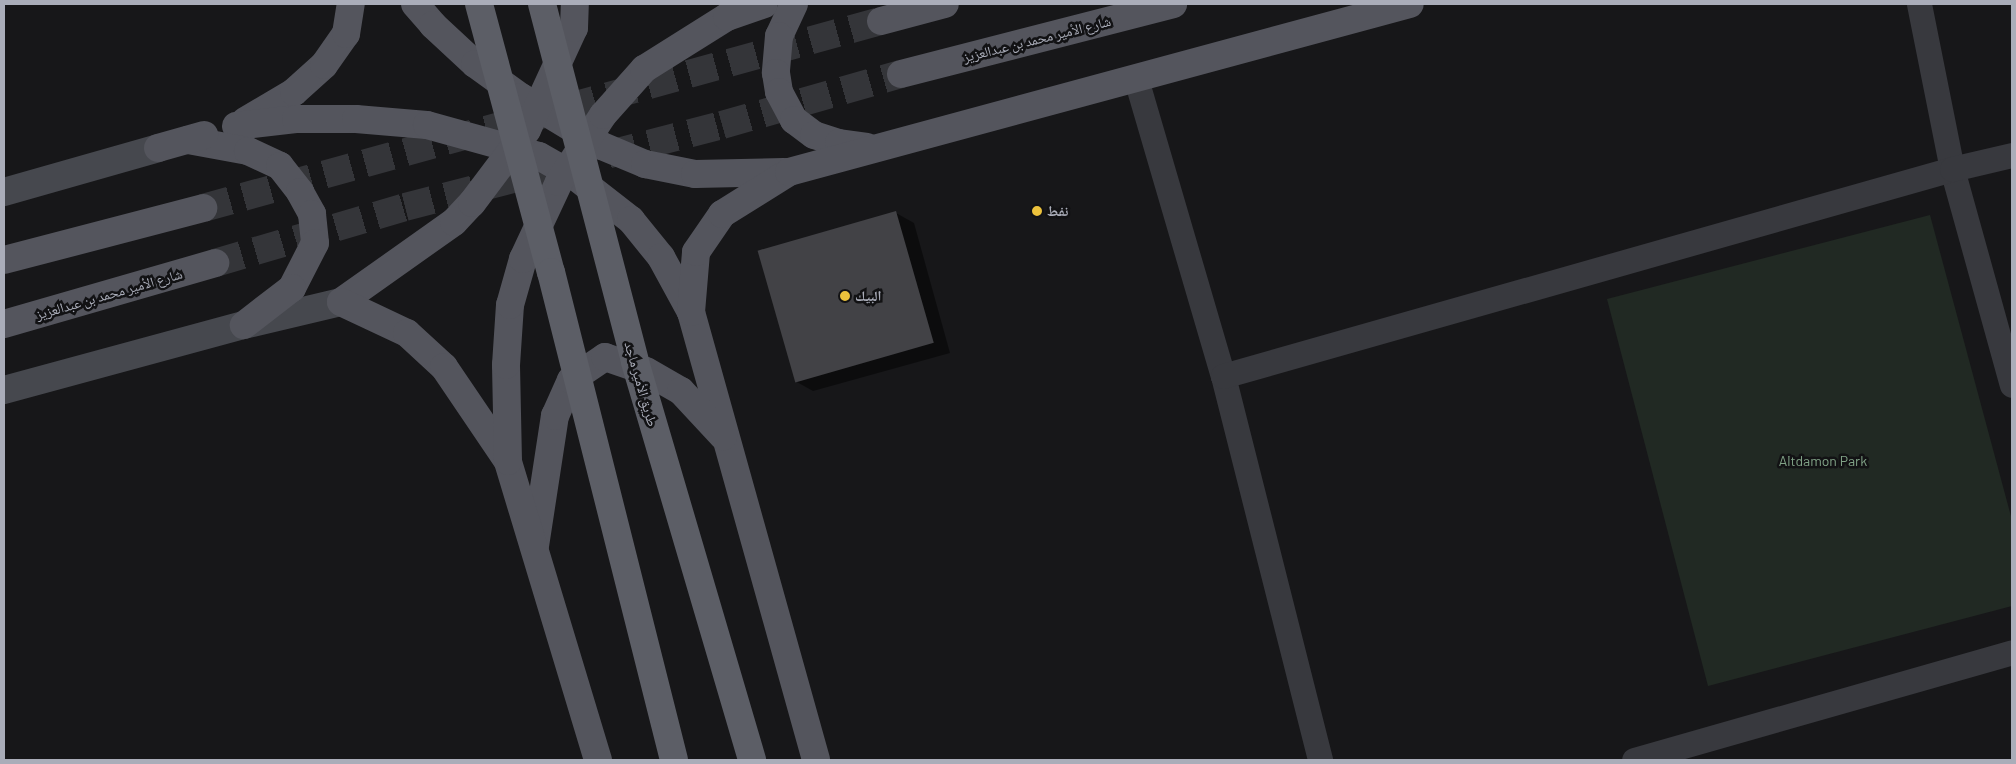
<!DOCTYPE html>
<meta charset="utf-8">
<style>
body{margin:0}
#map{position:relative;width:2016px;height:764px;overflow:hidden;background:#171719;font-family:Barlow,"Noto Naskh Arabic",sans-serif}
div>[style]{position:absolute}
.green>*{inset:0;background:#212923}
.shadow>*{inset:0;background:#0007}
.building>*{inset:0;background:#424246;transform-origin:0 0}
.primary-tunnel>*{height:28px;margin-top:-14px;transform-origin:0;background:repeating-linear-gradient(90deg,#343539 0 28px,transparent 0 42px)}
.minor>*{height:25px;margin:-12.5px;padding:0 12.5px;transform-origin:12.5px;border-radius:12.5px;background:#38393e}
.secondary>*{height:28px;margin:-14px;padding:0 14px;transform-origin:14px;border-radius:14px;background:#46484e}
.primary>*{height:28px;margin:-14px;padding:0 14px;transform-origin:14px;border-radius:14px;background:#54555d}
.trunk-bridge>*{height:28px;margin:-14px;padding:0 14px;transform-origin:14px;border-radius:14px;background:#5c5e66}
.dots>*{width:14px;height:14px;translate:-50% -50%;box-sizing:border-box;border:2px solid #121214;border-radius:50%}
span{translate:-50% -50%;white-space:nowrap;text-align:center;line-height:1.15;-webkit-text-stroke:5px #121214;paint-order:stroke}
.street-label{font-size:14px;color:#aaadb9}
.poi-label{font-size:14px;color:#aaadb9;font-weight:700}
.left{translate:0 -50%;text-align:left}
.park-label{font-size:14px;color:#81a387}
.frame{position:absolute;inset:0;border:5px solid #aaadb9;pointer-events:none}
</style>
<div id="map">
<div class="green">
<i style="clip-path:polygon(1930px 215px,2012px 520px,2012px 606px,1708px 686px,1607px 299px)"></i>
</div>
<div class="shadow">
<i style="clip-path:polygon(896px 213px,914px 223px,950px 353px,813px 391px,795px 381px)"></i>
</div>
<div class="building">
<i style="left:896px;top:211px;width:137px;height:144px;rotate:74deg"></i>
</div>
<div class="primary-tunnel">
<i style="left:203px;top:208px;width:703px;rotate:-15.42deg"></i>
<i style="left:215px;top:263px;width:198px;rotate:-16.4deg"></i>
<i style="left:405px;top:207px;width:327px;rotate:-14.5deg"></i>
<i style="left:722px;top:125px;width:186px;rotate:-15.9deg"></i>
</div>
<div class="minor">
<i style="left:1919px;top:4px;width:168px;rotate:78.7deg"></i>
<i style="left:1952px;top:169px;width:224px;rotate:74.5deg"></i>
<i style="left:1136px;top:79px;width:309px;rotate:73.7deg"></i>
<i style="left:1223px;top:376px;width:396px;rotate:75.8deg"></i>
<i style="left:1223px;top:376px;width:758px;rotate:-15.85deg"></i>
<i style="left:1952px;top:169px;width:62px;rotate:-13.1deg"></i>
<i style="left:1634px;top:760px;width:393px;rotate:-15.9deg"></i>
</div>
<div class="secondary">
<i style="left:4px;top:192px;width:160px;rotate:-15.9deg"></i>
<i style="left:4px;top:390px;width:249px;rotate:-15.2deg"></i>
<i style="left:244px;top:325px;width:100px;rotate:-13.3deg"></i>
</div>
<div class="primary">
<i style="left:415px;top:4px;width:28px;rotate:49deg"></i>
<i style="left:433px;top:25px;width:57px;rotate:42.9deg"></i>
<i style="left:475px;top:64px;width:57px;rotate:35.7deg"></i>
<i style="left:521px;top:97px;width:95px;rotate:31.2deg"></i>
<i style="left:602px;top:146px;width:47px;rotate:22.7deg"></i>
<i style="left:645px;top:164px;width:51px;rotate:11.3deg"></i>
<i style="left:695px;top:174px;width:89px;rotate:-1.3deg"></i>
<i style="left:794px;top:4px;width:35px;rotate:115deg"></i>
<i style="left:779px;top:36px;width:37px;rotate:95deg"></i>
<i style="left:776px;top:73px;width:19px;rotate:81deg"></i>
<i style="left:779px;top:92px;width:32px;rotate:62deg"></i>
<i style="left:794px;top:120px;width:25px;rotate:37deg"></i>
<i style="left:814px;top:135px;width:26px;rotate:18deg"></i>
<i style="left:839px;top:143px;width:28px;rotate:8deg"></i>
<i style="left:881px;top:21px;width:66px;rotate:-14.9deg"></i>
<i style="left:901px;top:74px;width:281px;rotate:-14.4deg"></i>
<i style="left:245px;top:121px;width:57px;rotate:-30.6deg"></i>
<i style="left:294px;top:92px;width:40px;rotate:-42deg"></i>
<i style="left:324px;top:65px;width:38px;rotate:-55deg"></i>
<i style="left:346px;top:34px;width:30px;rotate:-81deg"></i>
<i style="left:236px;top:126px;width:60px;rotate:-6.7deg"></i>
<i style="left:296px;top:119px;width:60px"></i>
<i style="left:356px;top:119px;width:71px;rotate:4.8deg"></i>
<i style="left:427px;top:125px;width:116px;rotate:15.5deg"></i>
<i style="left:539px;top:156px;width:43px;rotate:29.6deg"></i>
<i style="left:576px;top:177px;width:70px;rotate:38deg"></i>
<i style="left:631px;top:220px;width:48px;rotate:51deg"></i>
<i style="left:661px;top:257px;width:63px;rotate:61.4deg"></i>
<i style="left:691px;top:312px;width:465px;rotate:74.4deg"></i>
<i style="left:188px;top:140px;width:61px;rotate:10.4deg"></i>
<i style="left:248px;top:151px;width:35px;rotate:25deg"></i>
<i style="left:280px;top:166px;width:33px;rotate:52deg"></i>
<i style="left:300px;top:192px;width:25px;rotate:61deg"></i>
<i style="left:312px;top:214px;width:29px;rotate:84deg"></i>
<i style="left:315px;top:243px;width:51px;rotate:117.1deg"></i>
<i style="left:292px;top:288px;width:61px;rotate:142.4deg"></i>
<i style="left:158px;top:148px;width:48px;rotate:-15.8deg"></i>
<i style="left:4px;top:260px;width:206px;rotate:-14.6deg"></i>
<i style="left:341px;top:302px;width:138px;rotate:-35.3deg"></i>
<i style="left:454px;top:222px;width:26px;rotate:-47deg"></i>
<i style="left:472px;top:203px;width:91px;rotate:-53deg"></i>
<i style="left:527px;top:130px;width:112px;rotate:-65.3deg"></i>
<i style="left:574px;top:28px;width:24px;rotate:-88deg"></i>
<i style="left:341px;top:302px;width:73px;rotate:25.2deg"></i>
<i style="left:407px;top:333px;width:50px;rotate:42.6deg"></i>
<i style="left:444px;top:367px;width:112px;rotate:55.9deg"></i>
<i style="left:691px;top:312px;width:60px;rotate:-85.2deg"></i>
<i style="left:696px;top:252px;width:46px;rotate:-55.6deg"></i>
<i style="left:722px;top:214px;width:79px;rotate:-32.1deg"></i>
<i style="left:789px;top:172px;width:643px;rotate:-15.14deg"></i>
<i style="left:4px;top:324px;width:220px;rotate:-16.1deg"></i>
<i style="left:535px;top:546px;width:132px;rotate:-81.3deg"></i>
<i style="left:555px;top:416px;width:39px;rotate:-66deg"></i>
<i style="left:571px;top:380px;width:41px;rotate:-34.1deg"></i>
<i style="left:605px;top:357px;width:43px;rotate:18.9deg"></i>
<i style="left:646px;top:371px;width:40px;rotate:29.7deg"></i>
<i style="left:681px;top:391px;width:62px;rotate:47deg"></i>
<i style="left:598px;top:760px;width:312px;rotate:-106.8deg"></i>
<i style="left:508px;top:461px;width:96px;rotate:-91.2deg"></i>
<i style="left:506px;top:365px;width:60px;rotate:-86.2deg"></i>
<i style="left:510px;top:305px;width:48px;rotate:-74.2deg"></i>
<i style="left:523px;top:259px;width:85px;rotate:-64.9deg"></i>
<i style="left:559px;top:182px;width:80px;rotate:-56.7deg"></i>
<i style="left:603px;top:115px;width:62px;rotate:-48.3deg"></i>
<i style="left:644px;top:69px;width:98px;rotate:-32.1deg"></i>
<i style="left:727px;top:17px;width:39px;rotate:-19deg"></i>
</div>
<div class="trunk-bridge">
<i style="left:479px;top:4px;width:278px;rotate:75deg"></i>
<i style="left:551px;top:272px;width:503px;rotate:75.85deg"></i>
<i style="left:542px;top:4px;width:370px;rotate:75.4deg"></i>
<i style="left:635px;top:362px;width:415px;rotate:73.6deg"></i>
</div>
<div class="dots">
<i style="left:1037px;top:211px;background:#ecc23c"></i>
<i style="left:845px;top:296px;background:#ecc23c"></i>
</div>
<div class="street-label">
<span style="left:1037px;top:39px;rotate:-14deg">شارع الأمير محمد بن عبدالعزيز</span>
<span style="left:109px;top:294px;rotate:-16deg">شارع الأمير محمد بن عبدالعزيز</span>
<span style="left:641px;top:384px;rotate:74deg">طريق الأمير ماجد</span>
</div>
<div class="poi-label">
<span class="left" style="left:1047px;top:211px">نفط</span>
<span class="left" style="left:855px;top:296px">البيك</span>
</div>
<div class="park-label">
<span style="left:1823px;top:461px">Altdamon Park</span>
</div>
<div class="frame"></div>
</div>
